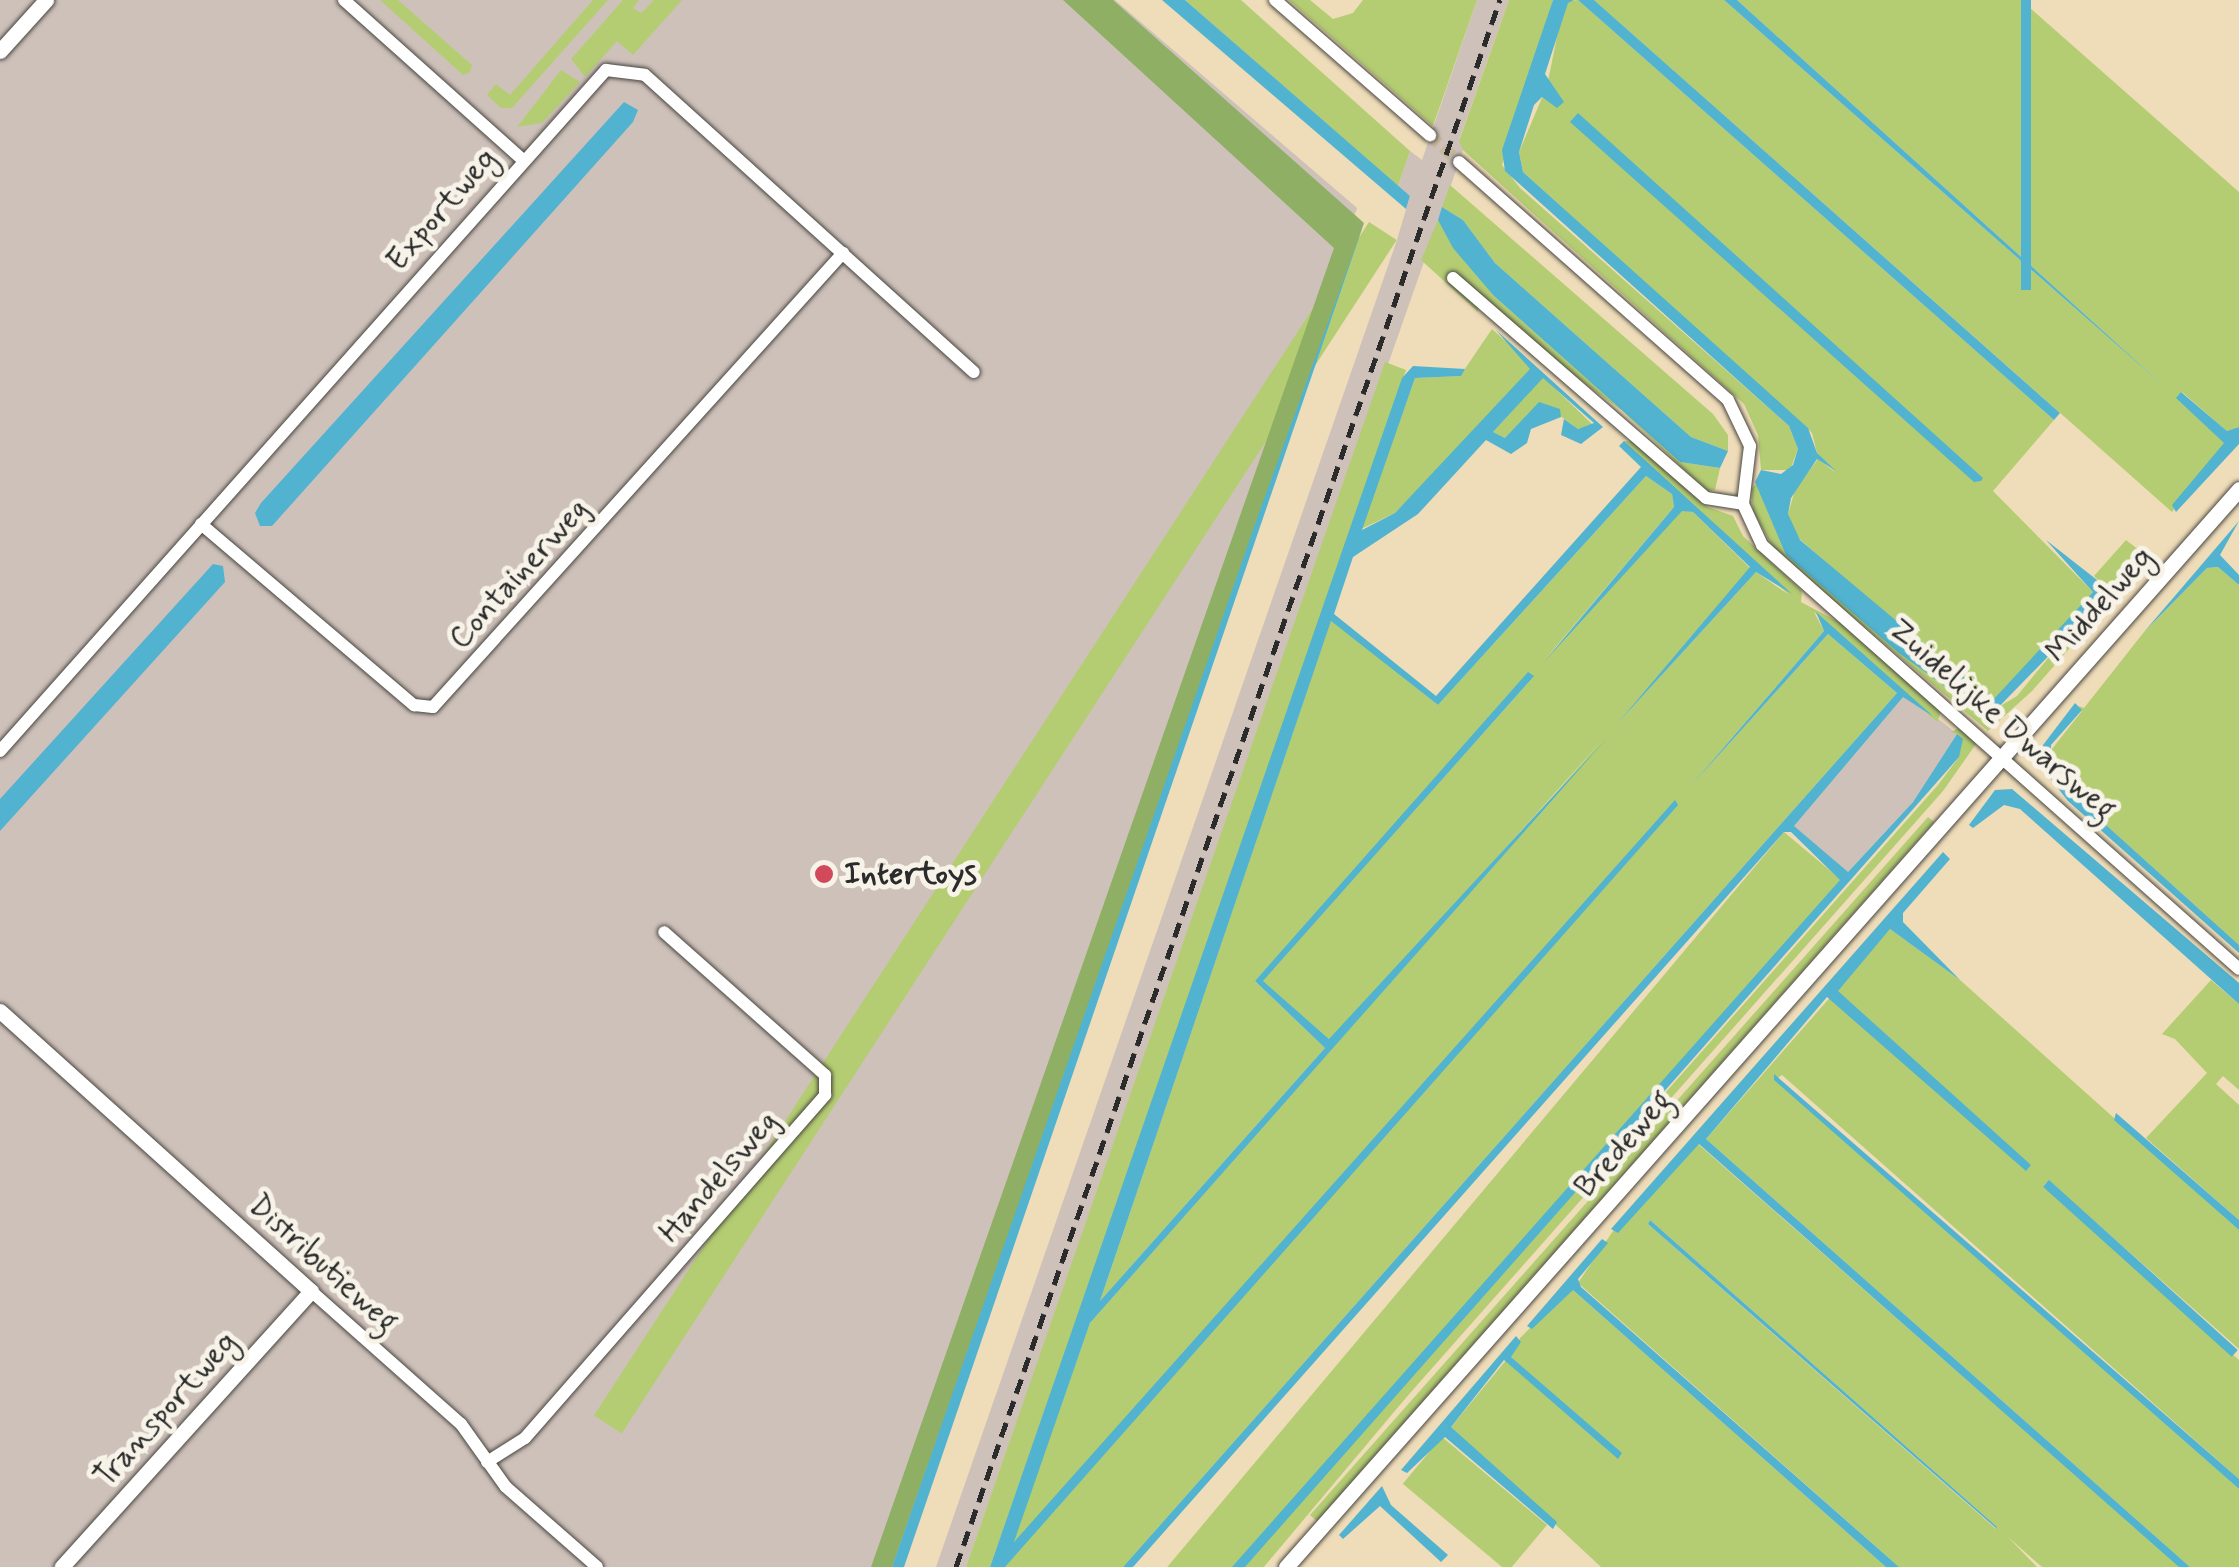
<!DOCTYPE html>
<style>
body{margin:0}
#map{position:relative;width:2239px;height:1567px;overflow:hidden;background:#efdcb9;font-family:Mynerve,sans-serif}
div>[style]{position:absolute}
.industrial>*{inset:0;background:#cec1ba}
.green>*{inset:0;background:#b4cd72;transform-origin:0 0}
.forest>*{inset:0;background:#8fb064}
.water>*{inset:0;background:#51b3cf;transform-origin:0 0}
.minor-tunnel>*{height:12px;margin-top:-6px;transform-origin:0;background:repeating-linear-gradient(90deg,#c8b99d 0 12px,transparent 0 18px)}
.roads{filter:drop-shadow(0 0 2px #484640) drop-shadow(0 0 2px #484640)}
.minor>*{height:12px;margin:-6px;padding:0 6px;transform-origin:6px;border-radius:6px;background:#fff}
.tertiary>*{height:15px;margin:-7.5px;padding:0 7.5px;transform-origin:7.5px;border-radius:7.5px;background:#fff}
.rail>*{height:5px;margin-top:-2.5px;transform-origin:0;background:repeating-linear-gradient(90deg,#2b2b2b 0 15px,transparent 0 23px)}
.dots>*{width:28px;height:28px;translate:-50% -50%;box-sizing:border-box;border:5px solid #f7f3e8;border-radius:50%}
span{translate:-50% -50%;white-space:nowrap;text-align:center;line-height:1.15;-webkit-text-stroke:10px #f7f3e8;paint-order:stroke}
.street-label{font-size:32px;color:#2b2b2b}
.poi-label{font-size:32px;color:#2b2b2b;font-weight:700}
.left{translate:0 -50%;text-align:left}
</style>
<div id="map">
<div class="industrial">
<i style="clip-path:polygon(0 0,1115px 0,1357px 208px,894px 1567px,0 1567px)"></i>
<i style="clip-path:polygon(1477px 0,1509px 0,1459px 140px,1465px 144px,1459px 162px,966px 1567px,936px 1567px,1397px 240px,1410px 196px,1398px 186px,1410px 151px,1422px 160px)"></i>
<i style="clip-path:polygon(1904px 691px,1957px 734px,1913px 802px,1844px 876px,1787px 824px)"></i>
</div>
<div class="green">
<i style="clip-path:polygon(380px 0,398px 0,472px 65px,470px 72px,463px 75px)"></i>
<i style="clip-path:polygon(593px 0,608px 0,512px 108px,501px 108px,487px 95px,496px 84px,510px 95px)"></i>
<i style="clip-path:polygon(623px 0,639px 0,633px 8px,641px 13px,654px 0,682px 0,633px 55px,617px 41px,585px 77px,571px 59px)"></i>
<i style="clip-path:polygon(1185px 0,1241px 0,1410px 151px,1398px 186px)"></i>
<i style="clip-path:polygon(1289px 0,1310px 0,1333px 19px,1353px 13px,1363px 0,1477px 0,1433px 126px)"></i>
<i style="clip-path:polygon(1509px 0,1553px 0,1502px 165px,1520px 188px,1789px 426px,1798px 449px,1790px 470px,1761px 470px,1758px 435px,1744px 404px,1463px 150px,1459px 141px)"></i>
<i style="clip-path:polygon(1578px 0,2054px 420px,1993px 491px,2093px 592px,1996px 700px,1958px 677px,1796px 536px,1788px 514px,1795px 490px,1818px 459px,1835px 472px,1817px 453px,1812px 433px,1523px 172px,1519px 152px,1547px 86px,1558px 32px,1568px 1px)"></i>
<i style="clip-path:polygon(1594px 0,1724px 0,2166px 388px,1737px 0,2021px 0,2239px 192px,2239px 427px,2227px 431px,2182px 392px,2177px 398px,2225px 443px,2172px 512px)"></i>
<i style="clip-path:polygon(561px 70px,580px 82px,542px 123px,517px 127px)"></i>
<i style="clip-path:polygon(1450px 185px,1713px 414px,1728px 435px,1728px 451px,1691px 437px,1495px 263px,1463px 220px,1442px 207px)"></i>
<i style="clip-path:polygon(1438px 220px,1494px 296px,1680px 462px,1720px 468px,1715px 490px,1707px 491px,1621px 410px,1479px 306px,1478px 312px,1421px 260px)"></i>
<i style="left:1369px;top:222px;width:33px;height:1423px;rotate:33deg"></i>
<i style="clip-path:polygon(1492px 329px,1536px 368px,1395px 513px,1361px 529px,1415px 378px,1460px 376px)"></i>
<i style="clip-path:polygon(1385px 362px,1406px 370px,1231px 879px,990px 1567px,966px 1567px)"></i>
<i style="clip-path:polygon(1543px 377px,1593px 425px,1578px 429px,1559px 415px,1505px 438px,1493px 432px)"></i>
<i style="clip-path:polygon(1624px 441px,1634px 442px,1708px 507px,1733px 516px,1743px 536px,1802px 591px,1801px 602px,1846px 626px,1941px 712px,1937px 722px,1814px 612px,1824px 631px,1689px 788px,1828px 634px,1897px 693px,1123px 1567px,1005px 1567px,1027px 1533px,1013px 1542px,1090px 1323px,1606px 736px,1336px 1037px,1329px 1039px,1262px 981px,1534px 676px,1255px 981px,1325px 1048px,1100px 1301px,1331px 620px,1438px 705px,1646px 476px,1672px 494px,1674px 507px,1543px 662px,1682px 510px,1693px 512px,1750px 568px,1616px 725px,1756px 572px,1789px 595px)"></i>
<i style="clip-path:polygon(1758px 482px,1786px 555px,1982px 717px,2017px 696px,2106px 587px,2094px 576px,2126px 540px,2149px 558px,2032px 691px,1988px 731px,1775px 551px,1753px 511px,1751px 489px)"></i>
<i style="clip-path:polygon(2218px 567px,2239px 585px,2239px 945px,2075px 797px,2048px 754px,2082px 711px,2078px 706px,2084px 708px,2144px 632px,2207px 568px)"></i>
<i style="clip-path:polygon(1959px 728px,1976px 744px,1943px 791px,1256px 1567px,1245px 1567px,1938px 785px,1959px 757px,1957px 734px,1951px 732px)"></i>
<i style="clip-path:polygon(1928px 817px,1934px 822px,1317px 1521px,1310px 1515px)"></i>
<i style="left:1784px;top:832px;width:74px;height:982px;rotate:40deg"></i>
<i style="clip-path:polygon(1890px 929px,1960px 980px,2239px 1230px,2239px 1349px,2049px 1181px,2043px 1186px,2239px 1360px,2239px 1479px,1782px 1075px,1775px 1080px,2239px 1489px,2239px 1567px,2190px 1567px,1706px 1139px)"></i>
<i style="clip-path:polygon(2211px 980px,2239px 1004px,2239px 1090px,2223px 1076px,2216px 1084px,2239px 1105px,2239px 1220px,2146px 1138px,2207px 1073px,2175px 1039px,2162px 1034px)"></i>
<i style="clip-path:polygon(evenodd,1698px 1144px,2180px 1567px,2042px 1567px,2008px 1537px,2037px 1567px,1899px 1567px,1578px 1283px,1613px 1231px,1698px 1144px,1650px 1220px,1996px 1526px,1996px 1529px,1648px 1224px,1650px 1220px)"></i>
<i style="clip-path:polygon(1568px 1290px,1573px 1290px,1886px 1567px,1601px 1567px,1451px 1427px,1507px 1359px,1621px 1457px,1511px 1357px,1520px 1338px)"></i>
<i style="left:1442px;top:1437px;width:137px;height:61px;rotate:40deg"></i>
</div>
<div class="forest">
<i style="clip-path:polygon(1063px 0,1113px 0,1364px 223px,892px 1567px,871px 1567px,1334px 248px)"></i>
</div>
<div class="water">
<i style="clip-path:polygon(1162px 0,1185px 0,1410px 196px,1406px 209px)"></i>
<i style="clip-path:polygon(1553px 0,1574px 0,1568px 3px,1545px 74px,1564px 102px,1557px 108px,1542px 97px,1534px 105px,1519px 152px,1523px 172px,1808px 428px,1817px 453px,1836px 471px,1817px 459px,1791px 498px,1788px 514px,1800px 540px,1992px 701px,2093px 592px,2046px 540px,2106px 587px,2106px 597px,1988px 718px,1899px 653px,1786px 555px,1755px 482px,1761px 470px,1781px 474px,1793px 465px,1798px 449px,1789px 426px,1505px 171px,1502px 150px)"></i>
<i style="clip-path:polygon(1578px 0,1594px 0,2060px 413px,2054px 420px)"></i>
<i style="clip-path:polygon(1724px 0,1737px 0,2166px 388px)"></i>
<i style="left:2021px;top:0;width:10px;height:290px"></i>
<i style="clip-path:polygon(624px 102px,638px 110px,633px 122px,272px 526px,260px 526px,255px 513px,261px 503px)"></i>
<i style="clip-path:polygon(1578px 113px,1983px 478px,1981px 481px,1974px 482px,1570px 122px)"></i>
<i style="clip-path:polygon(1442px 207px,1463px 220px,1495px 263px,1691px 437px,1728px 451px,1720px 468px,1680px 462px,1494px 296px,1453px 248px,1438px 220px)"></i>
<i style="clip-path:polygon(1364px 223px,904px 1567px,892px 1567px,1260px 510px)"></i>
<i style="clip-path:polygon(1496px 330px,1603px 427px,1581px 444px,1561px 435px,1564px 419px,1578px 429px,1594px 423px,1543px 378px,1493px 432px,1505px 438px,1539px 402px,1560px 409px,1561px 417px,1531px 429px,1527px 443px,1511px 454px,1486px 440px,1418px 514px,1353px 557px,1334px 614px,1436px 696px,1641px 467px,1619px 446px,1624px 441px,1792px 594px,1756px 572px,1616px 725px,1750px 567px,1693px 512px,1682px 511px,1543px 663px,1674px 507px,1672px 494px,1646px 476px,1438px 705px,1331px 621px,1100px 1301px,1325px 1048px,1255px 981px,1528px 672px,1534px 676px,1263px 981px,1329px 1039px,1607px 738px,1090px 1323px,1014px 1542px,1675px 800px,1678px 805px,1005px 1567px,990px 1567px,1402px 378px,1413px 366px,1465px 369px,1461px 376px,1415px 378px,1362px 530px,1395px 513px,1530px 369px)"></i>
<i style="clip-path:polygon(2181px 392px,2227px 431px,2239px 427px,2239px 444px,2176px 512px,2172px 505px,2224px 443px,2176px 398px)"></i>
<i style="clip-path:polygon(2239px 521px,2220px 555px,2239px 575px,2239px 585px,2218px 567px,2207px 568px,2144px 632px)"></i>
<i style="clip-path:polygon(213px 564px,223px 566px,225px 582px,0 831px,0 799px)"></i>
<i style="clip-path:polygon(1816px 612px,1934px 717px,1903px 697px,1794px 826px,1848px 872px,1913px 802px,1957px 734px,1963px 739px,1959px 757px,1245px 1567px,1232px 1567px,1840px 880px,1791px 832px,1784px 832px,1133px 1567px,1123px 1567px,1897px 693px,1828px 634px,1689px 788px,1824px 631px)"></i>
<i style="clip-path:polygon(2075px 703px,2082px 710px,2051px 745px,2050px 763px,2075px 797px,2239px 945px,2239px 953px,2068px 801px,2042px 768px,2040px 749px)"></i>
<i style="clip-path:polygon(2012px 789px,2239px 983px,2239px 1004px,2020px 809px,2004px 805px,1973px 828px,1969px 825px,1995px 790px)"></i>
<i style="clip-path:polygon(1943px 852px,1950px 859px,1903px 913px,1903px 922px,1960px 980px,1890px 929px,1838px 991px,2031px 1165px,2026px 1171px,1827px 997px,1706px 1139px,2190px 1567px,2179px 1567px,1699px 1144px,1618px 1233px,1611px 1229px)"></i>
<i style="clip-path:polygon(1774px 1074px,2239px 1479px,2239px 1489px,1774px 1080px)"></i>
<i style="clip-path:polygon(2116px 1113px,2239px 1220px,2239px 1230px,2114px 1120px)"></i>
<i style="left:2049px;top:1180px;width:254px;height:9px;rotate:42deg"></i>
<i style="clip-path:polygon(1650px 1220px,1996px 1526px,1997px 1529px,1648px 1224px)"></i>
<i style="clip-path:polygon(1602px 1239px,1608px 1243px,1578px 1279px,1581px 1287px,1899px 1567px,1886px 1567px,1573px 1290px,1532px 1329px,1527px 1326px)"></i>
<i style="clip-path:polygon(1516px 1336px,1521px 1342px,1511px 1357px,1622px 1453px,1618px 1459px,1504px 1360px,1451px 1427px,1557px 1522px,1553px 1529px,1445px 1437px,1407px 1473px,1401px 1470px)"></i>
<i style="clip-path:polygon(1382px 1486px,1391px 1505px,1448px 1555px,1441px 1562px,1380px 1506px,1343px 1539px,1339px 1535px)"></i>
</div>
<div class="minor-tunnel">
<i style="left:1430px;top:135px;width:40px;rotate:43deg"></i>
</div>
<div class="roads">
<div class="minor">
<i style="left:344px;top:0;width:240px;rotate:41.8deg"></i>
<i style="left:1275px;top:0;width:206px;rotate:41.1deg"></i>
<i style="left:1459px;top:162px;width:359px;rotate:41.5deg"></i>
<i style="left:1728px;top:400px;width:51px;rotate:64.4deg"></i>
<i style="left:1750px;top:446px;width:58px;rotate:96.9deg"></i>
<i style="left:1453px;top:278px;width:335px;rotate:41deg"></i>
<i style="left:1706px;top:498px;width:37px;rotate:9deg"></i>
<i style="left:1743px;top:504px;width:45px;rotate:65.1deg"></i>
<i style="left:1762px;top:545px;width:638px;rotate:41.63deg"></i>
<i style="left:201px;top:524px;width:280px;rotate:40.4deg"></i>
<i style="left:414px;top:705px;width:19px;rotate:6deg"></i>
<i style="left:433px;top:707px;width:612px;rotate:-47.92deg"></i>
<i style="left:0;top:751px;width:912px;rotate:-48.34deg"></i>
<i style="left:606px;top:70px;width:39px;rotate:7deg"></i>
<i style="left:645px;top:75px;width:443px;rotate:42.1deg"></i>
<i style="left:311px;top:1291px;width:200px;rotate:41.6deg"></i>
<i style="left:461px;top:1424px;width:77px;rotate:54.5deg"></i>
<i style="left:506px;top:1487px;width:121px;rotate:41.3deg"></i>
<i style="left:487px;top:1462px;width:45px;rotate:-32.3deg"></i>
<i style="left:525px;top:1438px;width:456px;rotate:-48.8deg"></i>
<i style="left:825px;top:1095px;width:20px;rotate:-90deg"></i>
<i style="left:825px;top:1075px;width:215px;rotate:-138.4deg"></i>
</div>
<div class="tertiary">
<i style="left:0;top:51px;width:69px;rotate:-48deg"></i>
<i style="left:0;top:1011px;width:418px;rotate:42deg"></i>
<i style="left:311px;top:1291px;width:372px;rotate:132.1deg"></i>
<i style="left:1286px;top:1567px;width:1439px;rotate:-48.52deg"></i>
</div>
</div>
<div class="rail">
<i style="left:956px;top:1567px;width:1659px;rotate:-70.86deg"></i>
</div>
<div class="dots">
<i style="left:824px;top:874px;background:#d1495b"></i>
</div>
<div class="street-label">
<span style="left:442px;top:210px;rotate:-49deg">Exportweg</span>
<span style="left:519px;top:574px;rotate:-48deg">Containerweg</span>
<span style="left:2100px;top:605px;rotate:-48deg">Middelweg</span>
<span style="left:2002px;top:720px;rotate:41deg">Zuidelijke Dwarsweg</span>
<span style="left:1624px;top:1144px;rotate:-49deg">Bredeweg</span>
<span style="left:719px;top:1177px;rotate:-49deg">Handelsweg</span>
<span style="left:323px;top:1264px;rotate:42deg">Distributieweg</span>
<span style="left:166px;top:1410px;rotate:-48deg">Transportweg</span>
</div>
<div class="poi-label">
<span class="left" style="left:844px;top:874px">Intertoys</span>
</div>
</div>
